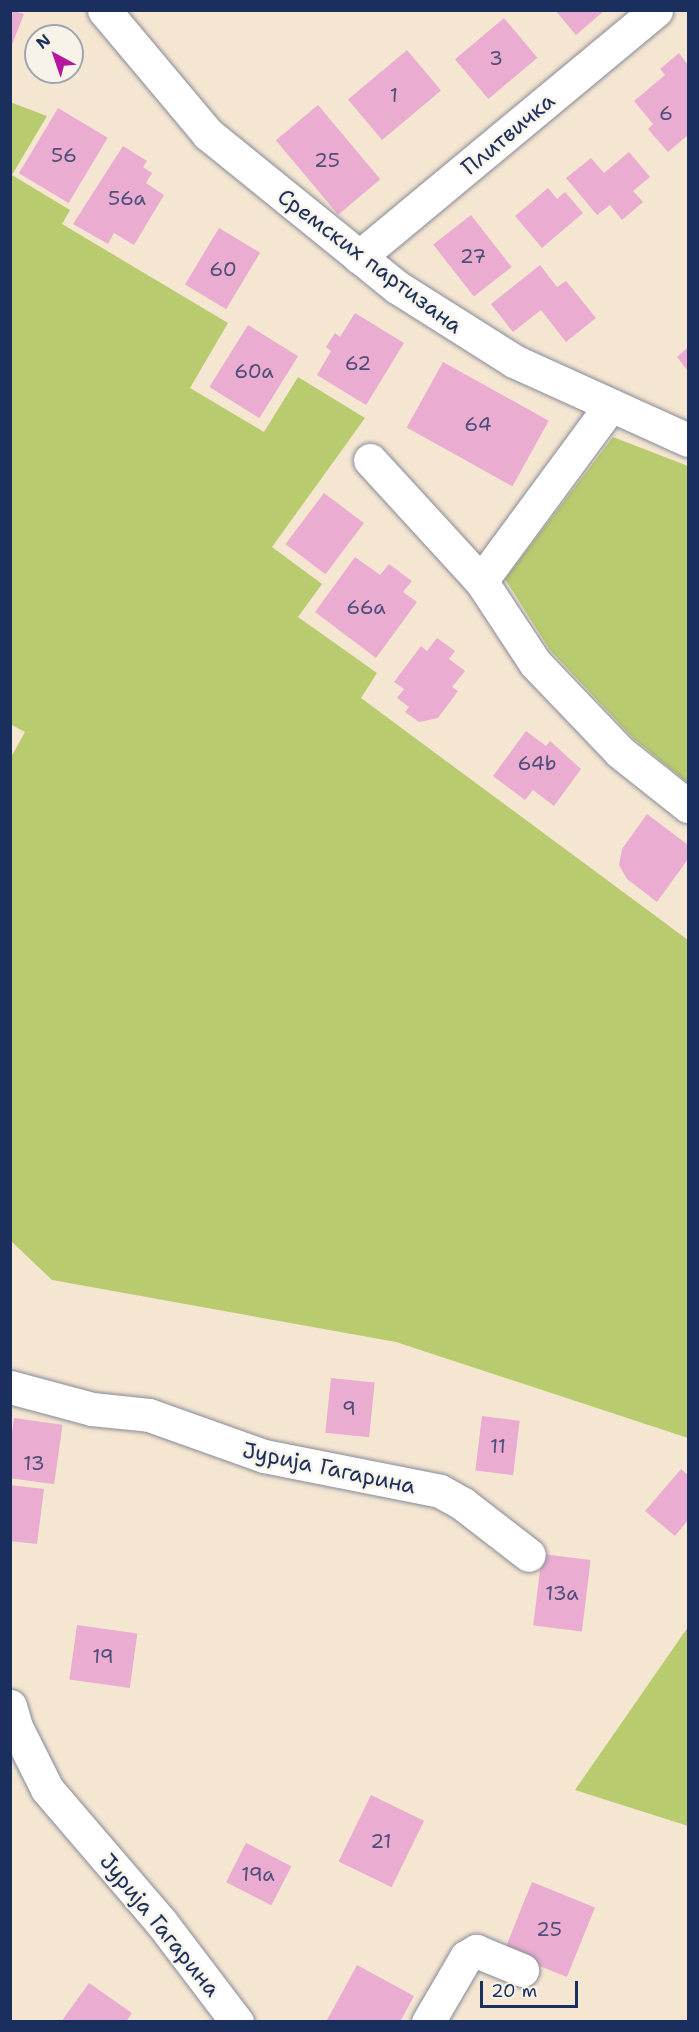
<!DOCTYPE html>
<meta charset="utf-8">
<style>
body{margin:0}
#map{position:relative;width:699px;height:2032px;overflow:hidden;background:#f5e6d1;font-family:"Shantell Sans",sans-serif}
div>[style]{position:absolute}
.green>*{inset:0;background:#b9cb6f}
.building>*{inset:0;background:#eaadd1;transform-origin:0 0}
.roads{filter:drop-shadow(0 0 2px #888a98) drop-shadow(0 0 2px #888a98)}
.minor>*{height:33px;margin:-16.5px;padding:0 16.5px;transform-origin:16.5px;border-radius:16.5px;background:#fff}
span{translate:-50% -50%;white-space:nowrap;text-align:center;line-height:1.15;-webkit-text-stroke:4.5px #f7f3e8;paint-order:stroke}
.number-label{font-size:20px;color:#4f4e7b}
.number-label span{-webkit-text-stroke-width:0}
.street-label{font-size:22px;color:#1b2f5e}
.frame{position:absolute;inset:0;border:12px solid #1b2f5e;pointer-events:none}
.north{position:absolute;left:24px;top:24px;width:60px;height:60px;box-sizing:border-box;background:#f7f3e8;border:2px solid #9fa5b1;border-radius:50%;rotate:320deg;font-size:16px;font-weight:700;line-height:24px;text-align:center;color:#1b2f5e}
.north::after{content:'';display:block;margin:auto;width:21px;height:27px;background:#b5179e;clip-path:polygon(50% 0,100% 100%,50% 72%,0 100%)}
.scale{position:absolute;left:480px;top:1981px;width:98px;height:27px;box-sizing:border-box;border:3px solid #1b2f5e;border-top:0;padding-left:8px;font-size:18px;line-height:21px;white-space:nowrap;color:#1b2f5e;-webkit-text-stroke:4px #f7f3e8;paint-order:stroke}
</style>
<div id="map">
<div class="green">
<i style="clip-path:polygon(10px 102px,47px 116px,12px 175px,70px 210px,62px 224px,228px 323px,190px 388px,264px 432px,298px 377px,365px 418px,272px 547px,322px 584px,298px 617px,377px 673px,361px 698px,688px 940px,688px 1438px,396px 1342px,52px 1280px,11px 1241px,10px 759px,25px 732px,10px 724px)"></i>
<i style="clip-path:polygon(613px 437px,688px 466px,688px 783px,633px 738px,550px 650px,505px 579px)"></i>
<i style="clip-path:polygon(688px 1627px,688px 1826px,575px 1790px)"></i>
</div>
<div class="building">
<i style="clip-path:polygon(10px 10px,24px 14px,11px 47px,10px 47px)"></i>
<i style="clip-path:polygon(555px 10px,605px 10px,576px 35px)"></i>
<i style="left:504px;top:18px;width:52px;height:64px;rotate:50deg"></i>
<i style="left:407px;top:50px;width:53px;height:77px;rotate:50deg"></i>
<i style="clip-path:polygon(679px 53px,688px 65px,688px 135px,668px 152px,648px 129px,653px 124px,634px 101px,665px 75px,660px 69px)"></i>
<i style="left:318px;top:105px;width:97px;height:55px;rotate:50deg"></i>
<i style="left:58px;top:108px;width:58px;height:76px;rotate:31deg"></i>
<i style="clip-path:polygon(123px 146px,147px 161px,143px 167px,152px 173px,146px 183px,164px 195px,134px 245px,114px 233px,108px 244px,73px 224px)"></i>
<i style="clip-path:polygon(629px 152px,650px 177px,633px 191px,643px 202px,622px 220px,610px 205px,597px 215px,566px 178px,591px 158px,604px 173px)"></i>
<i style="clip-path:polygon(548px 188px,557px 199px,565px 192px,583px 213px,542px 248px,515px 216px)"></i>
<i style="left:471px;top:215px;width:66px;height:48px;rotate:52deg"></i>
<i style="left:219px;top:228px;width:48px;height:66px;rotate:31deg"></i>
<i style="clip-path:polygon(540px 265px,557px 287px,566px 281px,596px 318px,566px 342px,541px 310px,513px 332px,491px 304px)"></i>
<i style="clip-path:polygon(355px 313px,404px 343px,366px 405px,317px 375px,331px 351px,326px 347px,335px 333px,340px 337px)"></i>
<i style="left:248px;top:325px;width:59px;height:73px;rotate:32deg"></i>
<i style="clip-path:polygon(688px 347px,688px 371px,677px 357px)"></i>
<i style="left:443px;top:362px;width:121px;height:75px;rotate:29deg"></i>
<i style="left:324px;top:493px;width:50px;height:64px;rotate:37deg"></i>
<i style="clip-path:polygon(355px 557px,380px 575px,389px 564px,412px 581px,403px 592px,417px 602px,376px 658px,315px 612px)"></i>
<i style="clip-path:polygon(437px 638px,455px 651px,449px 659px,465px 671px,452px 687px,458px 691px,438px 718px,419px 722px,405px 712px,409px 707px,397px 698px,404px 689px,394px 682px,421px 646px,427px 651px)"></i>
<i style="clip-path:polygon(526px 731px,546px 746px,550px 741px,581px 769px,554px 806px,533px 790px,525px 800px,493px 776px)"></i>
<i style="clip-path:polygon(647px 814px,688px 845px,688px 859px,657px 902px,627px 879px,619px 865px,622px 849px)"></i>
<i style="left:331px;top:1378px;width:44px;height:55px;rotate:6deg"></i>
<i style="left:482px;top:1416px;width:38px;height:55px;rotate:7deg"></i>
<i style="left:14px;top:1418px;width:49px;height:60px;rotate:8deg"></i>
<i style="clip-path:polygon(681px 1469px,688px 1475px,688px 1520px,675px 1536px,645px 1511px)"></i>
<i style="clip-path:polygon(10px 1485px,44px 1489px,37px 1544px,10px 1541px)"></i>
<i style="left:542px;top:1554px;width:49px;height:72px;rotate:7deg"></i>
<i style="left:77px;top:1625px;width:61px;height:55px;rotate:8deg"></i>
<i style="left:371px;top:1795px;width:59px;height:74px;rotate:26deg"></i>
<i style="left:246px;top:1843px;width:51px;height:44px;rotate:27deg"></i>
<i style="left:532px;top:1882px;width:68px;height:75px;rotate:22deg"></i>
<i style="clip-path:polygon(357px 1965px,414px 1996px,400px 2022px,326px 2022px)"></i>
<i style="clip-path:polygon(89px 1983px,132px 2013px,126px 2022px,61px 2022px)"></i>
</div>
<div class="roads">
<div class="minor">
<i style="left:104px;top:10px;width:162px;rotate:50deg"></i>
<i style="left:208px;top:134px;width:243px;rotate:39deg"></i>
<i style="left:397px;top:287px;width:138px;rotate:32.3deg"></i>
<i style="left:514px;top:361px;width:191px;rotate:24.4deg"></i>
<i style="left:359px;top:257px;width:386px;rotate:-39.7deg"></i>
<i style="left:370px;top:460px;width:164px;rotate:47.5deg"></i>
<i style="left:481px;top:581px;width:98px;rotate:56.6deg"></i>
<i style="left:535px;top:663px;width:123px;rotate:46.3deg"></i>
<i style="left:620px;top:752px;width:87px;rotate:38.5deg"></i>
<i style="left:481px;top:581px;width:217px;rotate:-53.6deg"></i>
<i style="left:10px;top:1387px;width:85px;rotate:15deg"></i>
<i style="left:92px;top:1409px;width:57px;rotate:6deg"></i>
<i style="left:149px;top:1415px;width:122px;rotate:19.6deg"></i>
<i style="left:264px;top:1456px;width:179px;rotate:11.2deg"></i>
<i style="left:440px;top:1491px;width:26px;rotate:29deg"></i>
<i style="left:463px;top:1504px;width:83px;rotate:37.7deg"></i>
<i style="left:10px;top:1706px;width:22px;rotate:74deg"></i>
<i style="left:16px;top:1727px;width:69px;rotate:63.4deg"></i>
<i style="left:47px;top:1789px;width:175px;rotate:49.4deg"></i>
<i style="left:161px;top:1922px;width:126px;rotate:52.8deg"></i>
<i style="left:428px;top:2022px;width:75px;rotate:-59.7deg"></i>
<i style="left:466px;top:1957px;width:12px;rotate:-31deg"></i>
<i style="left:476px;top:1951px;width:50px;rotate:22.4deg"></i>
</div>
</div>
<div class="number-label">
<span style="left:496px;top:58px">3</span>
<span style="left:394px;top:95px">1</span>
<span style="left:666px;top:113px">6</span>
<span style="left:64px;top:155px">56</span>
<span style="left:327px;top:160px">25</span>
<span style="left:127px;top:198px">56a</span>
<span style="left:473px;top:256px">27</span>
<span style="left:223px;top:269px">60</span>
<span style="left:358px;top:363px">62</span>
<span style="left:254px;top:371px">60a</span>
<span style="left:478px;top:424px">64</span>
<span style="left:366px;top:607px">66a</span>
<span style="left:537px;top:763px">64b</span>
<span style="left:349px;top:1408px">9</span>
<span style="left:498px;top:1446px">11</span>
<span style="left:34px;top:1463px">13</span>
<span style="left:562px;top:1593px">13a</span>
<span style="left:103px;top:1656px">19</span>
<span style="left:381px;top:1841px">21</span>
<span style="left:258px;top:1874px">19a</span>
<span style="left:549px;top:1929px">25</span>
</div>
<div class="street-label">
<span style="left:508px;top:134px;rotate:-40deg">Плитвичка</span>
<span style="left:370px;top:261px;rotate:37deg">Сремских партизана</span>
<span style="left:329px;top:1468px;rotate:12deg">Јурија Гагарина</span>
<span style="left:160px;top:1925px;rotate:51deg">Јурија Гагарина</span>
</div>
<div class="frame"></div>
<div class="north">N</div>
<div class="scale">20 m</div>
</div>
